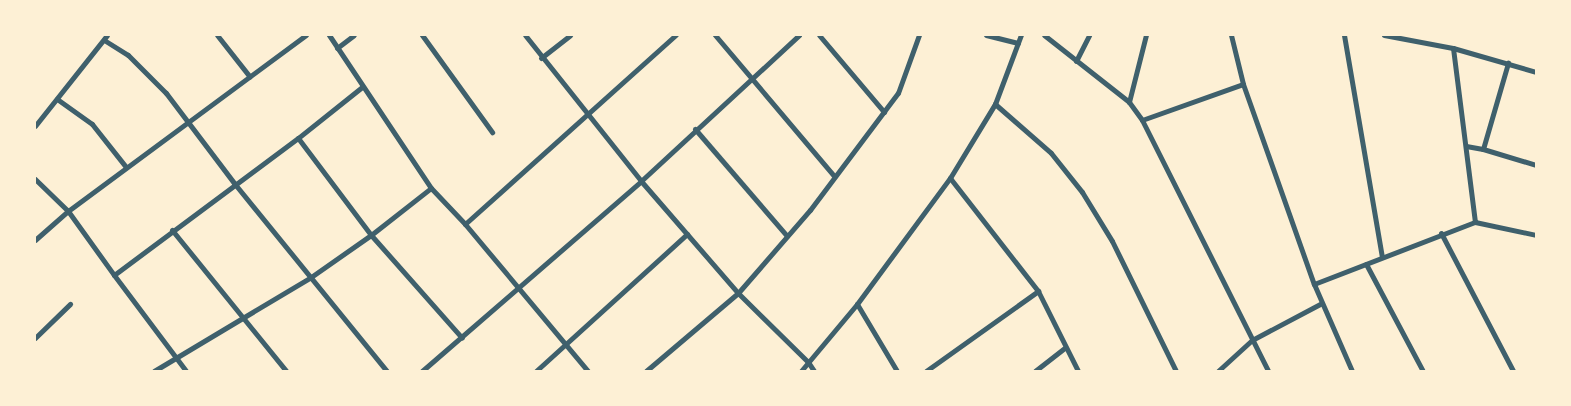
<!DOCTYPE html>
<style>
body{margin:0}
#map{position:relative;width:1571px;height:406px;overflow:hidden;background:#fdf0d5;font-family:"Asap Condensed",sans-serif}
div>[style]{position:absolute}
.minor>*{height:5px;margin:-2.5px;padding:0 2.5px;transform-origin:2.5px;border-radius:2.5px;background:#3f606c}
span{translate:-50% -50%;white-space:nowrap;text-align:center;line-height:1.15;-webkit-text-stroke:4.5px #fdf0d5;paint-order:stroke}
.frame{position:absolute;inset:0;border:36px solid #fdf0d5;pointer-events:none}
</style>
<div id="map">
<div class="minor">
<i style="left:217px;top:35px;width:53px;rotate:51.8deg"></i>
<i style="left:329px;top:35px;width:184px;rotate:56.3deg"></i>
<i style="left:431px;top:188px;width:50px;rotate:46.6deg"></i>
<i style="left:465px;top:224px;width:192px;rotate:50.1deg"></i>
<i style="left:422px;top:35px;width:120px;rotate:54.2deg"></i>
<i style="left:525px;top:35px;width:186px;rotate:51.5deg"></i>
<i style="left:641px;top:181px;width:148px;rotate:49.1deg"></i>
<i style="left:738px;top:293px;width:98px;rotate:44.6deg"></i>
<i style="left:808px;top:362px;width:11px;rotate:56deg"></i>
<i style="left:715px;top:35px;width:185px;rotate:49.8deg"></i>
<i style="left:819px;top:35px;width:101px;rotate:49.8deg"></i>
<i style="left:986px;top:35px;width:33px;rotate:14deg"></i>
<i style="left:1044px;top:35px;width:108px;rotate:38.2deg"></i>
<i style="left:1129px;top:102px;width:22px;rotate:54deg"></i>
<i style="left:1142px;top:120px;width:281px;rotate:63.3deg"></i>
<i style="left:1231px;top:35px;width:50px;rotate:76.2deg"></i>
<i style="left:1243px;top:84px;width:212px;rotate:70.5deg"></i>
<i style="left:1344px;top:35px;width:225px;rotate:80.3deg"></i>
<i style="left:1384px;top:35px;width:70px;rotate:10.7deg"></i>
<i style="left:1453px;top:48px;width:175px;rotate:82.8deg"></i>
<i style="left:1475px;top:222px;width:62px;rotate:12deg"></i>
<i style="left:104px;top:40px;width:28px;rotate:32deg"></i>
<i style="left:128px;top:55px;width:54px;rotate:45deg"></i>
<i style="left:166px;top:93px;width:113px;rotate:52.9deg"></i>
<i style="left:234px;top:183px;width:242px;rotate:50.9deg"></i>
<i style="left:337px;top:48px;width:21px;rotate:-37deg"></i>
<i style="left:1453px;top:48px;width:86px;rotate:16.1deg"></i>
<i style="left:541px;top:58px;width:37px;rotate:-38deg"></i>
<i style="left:1076px;top:61px;width:29px;rotate:-63deg"></i>
<i style="left:362px;top:87px;width:82px;rotate:141.4deg"></i>
<i style="left:298px;top:138px;width:121px;rotate:53deg"></i>
<i style="left:371px;top:235px;width:137px;rotate:48.5deg"></i>
<i style="left:57px;top:99px;width:43px;rotate:35.5deg"></i>
<i style="left:92px;top:124px;width:55px;rotate:51.7deg"></i>
<i style="left:1129px;top:102px;width:69px;rotate:-75.8deg"></i>
<i style="left:995px;top:104px;width:74px;rotate:41.2deg"></i>
<i style="left:1051px;top:153px;width:50px;rotate:51.5deg"></i>
<i style="left:1082px;top:192px;width:57px;rotate:58.5deg"></i>
<i style="left:1112px;top:241px;width:145px;rotate:63.8deg"></i>
<i style="left:1142px;top:120px;width:107px;rotate:-19.6deg"></i>
<i style="left:35px;top:126px;width:116px;rotate:-51.6deg"></i>
<i style="left:695px;top:129px;width:141px;rotate:49.3deg"></i>
<i style="left:1466px;top:146px;width:17px;rotate:10deg"></i>
<i style="left:1483px;top:149px;width:90px;rotate:-73.8deg"></i>
<i style="left:1483px;top:149px;width:55px;rotate:16.8deg"></i>
<i style="left:950px;top:178px;width:143px;rotate:52.1deg"></i>
<i style="left:1038px;top:291px;width:89px;rotate:63.4deg"></i>
<i style="left:35px;top:179px;width:46px;rotate:44.1deg"></i>
<i style="left:68px;top:211px;width:79px;rotate:54.3deg"></i>
<i style="left:114px;top:275px;width:229px;rotate:-36.7deg"></i>
<i style="left:465px;top:224px;width:283px;rotate:-41.9deg"></i>
<i style="left:172px;top:230px;width:181px;rotate:51deg"></i>
<i style="left:1441px;top:233px;width:156px;rotate:62.4deg"></i>
<i style="left:35px;top:240px;width:44px;rotate:-41.3deg"></i>
<i style="left:68px;top:211px;width:296px;rotate:-36.5deg"></i>
<i style="left:1366px;top:264px;width:121px;rotate:62deg"></i>
<i style="left:114px;top:275px;width:120px;rotate:53.1deg"></i>
<i style="left:857px;top:304px;width:78px;rotate:59.2deg"></i>
<i style="left:35px;top:338px;width:49px;rotate:-44.2deg"></i>
<i style="left:154px;top:371px;width:183px;rotate:-30.9deg"></i>
<i style="left:311px;top:277px;width:73px;rotate:-35deg"></i>
<i style="left:371px;top:235px;width:76px;rotate:-38.1deg"></i>
<i style="left:422px;top:371px;width:290px;rotate:-40.9deg"></i>
<i style="left:641px;top:181px;width:215px;rotate:-42.7deg"></i>
<i style="left:536px;top:371px;width:204px;rotate:-42.2deg"></i>
<i style="left:646px;top:371px;width:121px;rotate:-40.3deg"></i>
<i style="left:738px;top:293px;width:110px;rotate:-49.1deg"></i>
<i style="left:810px;top:210px;width:146px;rotate:-53.1deg"></i>
<i style="left:898px;top:93px;width:62px;rotate:-70.1deg"></i>
<i style="left:801px;top:371px;width:87px;rotate:-50.1deg"></i>
<i style="left:857px;top:304px;width:157px;rotate:-53.6deg"></i>
<i style="left:950px;top:178px;width:87px;rotate:-58.7deg"></i>
<i style="left:995px;top:104px;width:74px;rotate:-69.4deg"></i>
<i style="left:926px;top:371px;width:138px;rotate:-35.5deg"></i>
<i style="left:1035px;top:371px;width:37px;rotate:-38deg"></i>
<i style="left:1218px;top:371px;width:46px;rotate:-42.4deg"></i>
<i style="left:1252px;top:340px;width:77px;rotate:-27.9deg"></i>
<i style="left:1352px;top:371px;width:95px;rotate:-113.6deg"></i>
<i style="left:1314px;top:284px;width:173px;rotate:-21.1deg"></i>
</div>
<div class="frame"></div>
</div>
